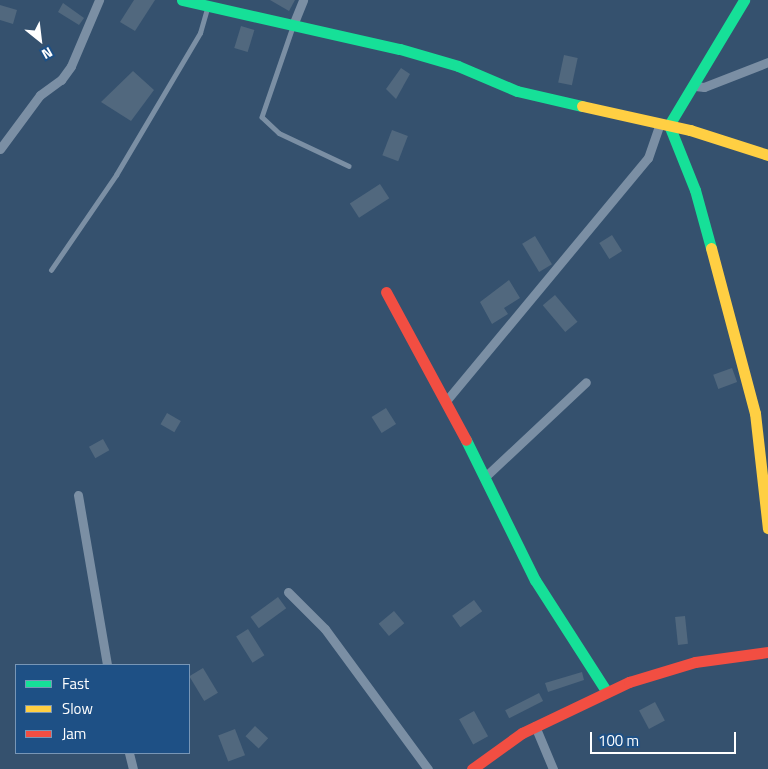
<!DOCTYPE html>
<style>
body{margin:0}
#map{position:relative;width:768px;height:769px;overflow:hidden;background:#35516e;font-family:"Titillium Web",sans-serif}
div>[style]{position:absolute}
.building>*{inset:0;background:#51687e;transform-origin:0 0}
.lane>*{height:4.5px;margin:-2.25px;padding:0 2.25px;transform-origin:2.25px;border-radius:2.25px;background:#7b8fa4}
.street>*{height:9px;margin:-4.5px;padding:0 4.5px;transform-origin:4.5px;border-radius:4.5px;background:#7b8fa4}
.fast>*{height:11px;margin:-5.5px;padding:0 5.5px;transform-origin:5.5px;border-radius:5.5px;background:#16e098}
.slow>*{height:11px;margin:-5.5px;padding:0 5.5px;transform-origin:5.5px;border-radius:5.5px;background:#ffcf43}
.jam>*{height:11px;margin:-5.5px;padding:0 5.5px;transform-origin:5.5px;border-radius:5.5px;background:#f24e42}
span{translate:-50% -50%;white-space:nowrap;text-align:center;line-height:1.15;-webkit-text-stroke:4.5px #1e5085;paint-order:stroke}
.legend{position:absolute;left:15px;top:664px;width:175px;height:90px;box-sizing:border-box;background:#1e5085;border:1px solid #7896b6;margin:0;padding:6px 9px;list-style:none;font-size:15px;color:#fff}
.legend li{display:flex;align-items:center;gap:10px;height:25px}
.legend b{width:25px;border:1px solid #7896b6}
.north{position:absolute;left:15px;top:15px;width:50px;height:50px;-webkit-text-stroke:4px #1e5085;paint-order:stroke;rotate:151deg;font-size:14px;font-weight:700;line-height:20px;text-align:center;color:#fff}
.north::after{content:'';display:block;margin:auto;width:18px;height:22px;background:#fff;clip-path:polygon(50% 0,100% 100%,50% 72%,0 100%)}
.scale{position:absolute;left:590px;top:732px;width:146px;height:22px;box-sizing:border-box;border:2px solid #fff;border-top:0;padding-left:6px;font-size:15px;line-height:18px;white-space:nowrap;color:#fff;-webkit-text-stroke:4px #1e5085;paint-order:stroke}
</style>
<div id="map">
<div class="building">
<i style="clip-path:polygon(134px 0,155px 0,135px 31px,120px 22px)"></i>
<i style="clip-path:polygon(270px 0,295px 0,289px 11px)"></i>
<i style="clip-path:polygon(63px 3px,84px 18px,79px 25px,58px 12px)"></i>
<i style="clip-path:polygon(0 5px,17px 10px,13px 24px,0 20px)"></i>
<i style="left:241px;top:26px;width:14px;height:23px;rotate:17deg"></i>
<i style="left:564px;top:55px;width:14px;height:28px;rotate:12deg"></i>
<i style="clip-path:polygon(401px 68px,410px 74px,396px 99px,386px 89px)"></i>
<i style="clip-path:polygon(133px 71px,154px 90px,131px 121px,101px 102px)"></i>
<i style="left:392px;top:130px;width:17px;height:27px;rotate:21deg"></i>
<i style="left:380px;top:184px;width:17px;height:36px;rotate:57deg"></i>
<i style="left:612px;top:235px;width:19px;height:15px;rotate:58deg"></i>
<i style="left:535px;top:236px;width:33px;height:15px;rotate:59deg"></i>
<i style="clip-path:polygon(509px 280px,520px 298px,504px 308px,508px 314px,492px 324px,480px 302px)"></i>
<i style="left:555px;top:295px;width:35px;height:16px;rotate:50deg"></i>
<i style="left:732px;top:368px;width:15px;height:20px;rotate:70deg"></i>
<i style="left:386px;top:408px;width:19px;height:17px;rotate:58deg"></i>
<i style="left:167px;top:413px;width:16px;height:13px;rotate:30deg"></i>
<i style="left:103px;top:439px;width:13px;height:16px;rotate:61deg"></i>
<i style="left:278px;top:597px;width:14px;height:34px;rotate:54deg"></i>
<i style="left:474px;top:600px;width:14px;height:27px;rotate:54deg"></i>
<i style="left:394px;top:611px;width:16px;height:20px;rotate:50deg"></i>
<i style="left:685px;top:616px;width:28px;height:10px;rotate:84deg"></i>
<i style="left:248px;top:629px;width:31px;height:14px;rotate:58deg"></i>
<i style="left:203px;top:668px;width:29px;height:16px;rotate:59deg"></i>
<i style="clip-path:polygon(582px 672px,584px 680px,548px 692px,545px 683px)"></i>
<i style="left:539px;top:693px;width:9px;height:38px;rotate:63deg"></i>
<i style="left:655px;top:702px;width:21px;height:18px;rotate:62deg"></i>
<i style="left:474px;top:711px;width:29px;height:17px;rotate:61deg"></i>
<i style="left:255px;top:726px;width:18px;height:14px;rotate:43deg"></i>
<i style="left:235px;top:729px;width:28px;height:18px;rotate:69deg"></i>
</div>
<div class="lane">
<i style="left:293px;top:27px;width:95px;rotate:109deg"></i>
<i style="left:262px;top:117px;width:23px;rotate:43deg"></i>
<i style="left:279px;top:133px;width:77px;rotate:25.2deg"></i>
<i style="left:51px;top:270px;width:115px;rotate:-55.6deg"></i>
<i style="left:116px;top:175px;width:165px;rotate:-59.4deg"></i>
<i style="left:200px;top:33px;width:26px;rotate:-74deg"></i>
</div>
<div class="street">
<i style="left:293px;top:25px;width:27px;rotate:-68deg"></i>
<i style="left:695px;top:86px;width:9px;rotate:6deg"></i>
<i style="left:704px;top:87px;width:69px;rotate:-21.3deg"></i>
<i style="left:0;top:149px;width:67px;rotate:-53.5deg"></i>
<i style="left:40px;top:95px;width:26px;rotate:-36deg"></i>
<i style="left:61px;top:80px;width:17px;rotate:-54deg"></i>
<i style="left:71px;top:66px;width:72px;rotate:-67deg"></i>
<i style="left:446px;top:401px;width:316px;rotate:-50.3deg"></i>
<i style="left:648px;top:158px;width:36px;rotate:-71deg"></i>
<i style="left:486px;top:476px;width:137px;rotate:-43.2deg"></i>
<i style="left:78px;top:495px;width:172px;rotate:80.3deg"></i>
<i style="left:288px;top:592px;width:52px;rotate:45deg"></i>
<i style="left:325px;top:629px;width:174px;rotate:53.7deg"></i>
<i style="left:535px;top:726px;width:47px;rotate:67.3deg"></i>
<i style="left:129px;top:753px;width:16px;rotate:76deg"></i>
</div>
<div class="fast">
<i style="left:182px;top:0;width:223px;rotate:12.7deg"></i>
<i style="left:400px;top:49px;width:60px;rotate:16.3deg"></i>
<i style="left:458px;top:66px;width:64px;rotate:23deg"></i>
<i style="left:517px;top:91px;width:67px;rotate:13deg"></i>
<i style="left:711px;top:248px;width:60px;rotate:-105.4deg"></i>
<i style="left:695px;top:190px;width:70px;rotate:-111.8deg"></i>
<i style="left:669px;top:125px;width:146px;rotate:-59deg"></i>
<i style="left:466px;top:440px;width:156px;rotate:63.8deg"></i>
<i style="left:535px;top:580px;width:133px;rotate:57.3deg"></i>
</div>
<div class="slow">
<i style="left:582px;top:106px;width:111px;rotate:12.5deg"></i>
<i style="left:690px;top:130px;width:82px;rotate:17.8deg"></i>
<i style="left:711px;top:248px;width:171px;rotate:75.1deg"></i>
<i style="left:755px;top:413px;width:116px;rotate:83.6deg"></i>
</div>
<div class="jam">
<i style="left:386px;top:292px;width:168px;rotate:61.6deg"></i>
<i style="left:472px;top:769px;width:62px;rotate:-35.8deg"></i>
<i style="left:522px;top:733px;width:119px;rotate:-25.5deg"></i>
<i style="left:629px;top:682px;width:69px;rotate:-16.9deg"></i>
<i style="left:695px;top:662px;width:74px;rotate:-7.8deg"></i>
</div>
<ul class="legend">
<li><b style="height:6px;background:#16e098"></b>Fast</li>
<li><b style="height:6px;background:#ffcf43"></b>Slow</li>
<li><b style="height:6px;background:#f24e42"></b>Jam</li>
</ul>
<div class="north">N</div>
<div class="scale">100 m</div>
</div>
